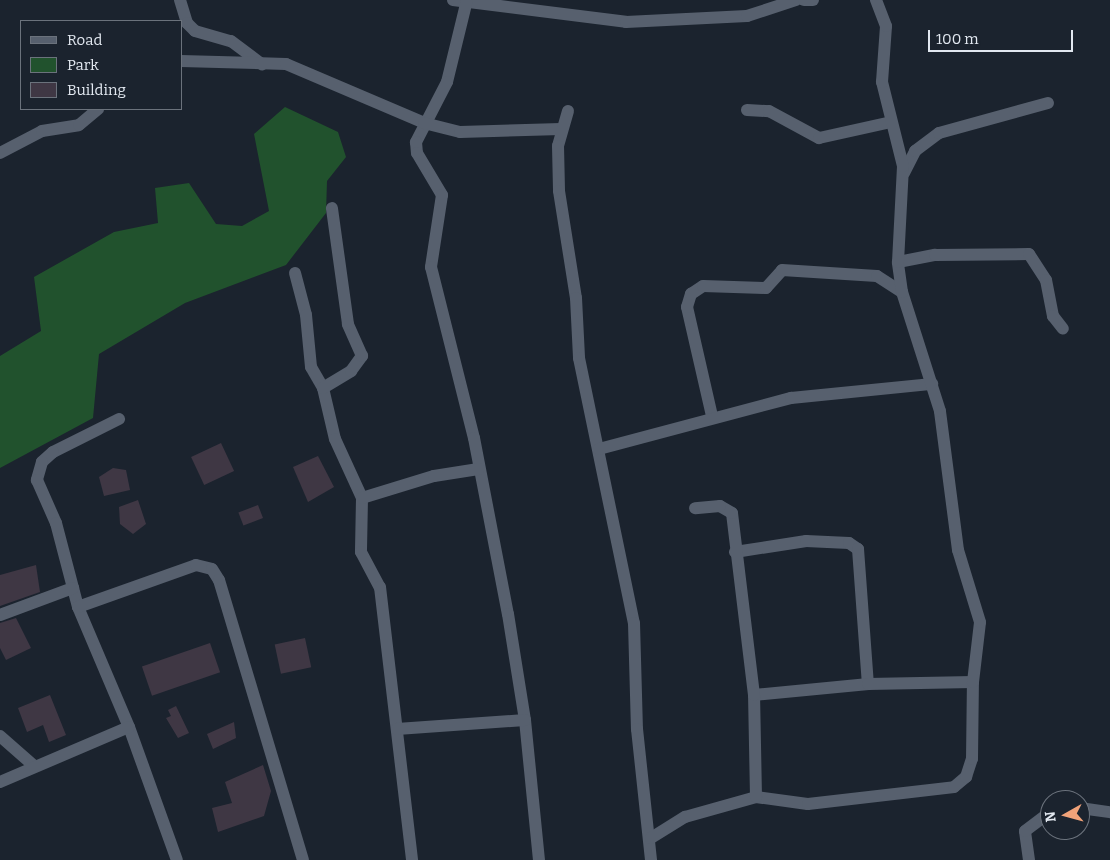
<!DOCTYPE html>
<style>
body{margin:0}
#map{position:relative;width:1110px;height:860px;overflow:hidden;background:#1b232e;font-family:Bitter,serif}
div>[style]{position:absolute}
.green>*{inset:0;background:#21522d}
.building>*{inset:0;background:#3f3744;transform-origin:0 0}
.minor>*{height:12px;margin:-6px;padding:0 6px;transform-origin:6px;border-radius:6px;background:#57606e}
span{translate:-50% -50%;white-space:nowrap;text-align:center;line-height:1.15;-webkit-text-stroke:5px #1b232e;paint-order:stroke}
.legend{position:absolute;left:20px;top:20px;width:162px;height:90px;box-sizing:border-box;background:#1b232e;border:1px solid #6b727c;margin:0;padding:6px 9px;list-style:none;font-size:15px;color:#e2e8f0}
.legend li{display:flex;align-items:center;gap:10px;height:25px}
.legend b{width:25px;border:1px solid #6b727c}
.north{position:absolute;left:1040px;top:790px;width:50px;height:50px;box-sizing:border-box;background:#1b232e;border:1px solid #6b727c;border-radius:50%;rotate:263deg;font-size:14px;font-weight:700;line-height:20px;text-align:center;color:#e2e8f0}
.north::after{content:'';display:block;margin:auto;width:18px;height:22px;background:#f0a279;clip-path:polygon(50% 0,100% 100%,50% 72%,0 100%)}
.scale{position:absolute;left:928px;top:30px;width:145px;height:22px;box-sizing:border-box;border:2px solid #e2e8f0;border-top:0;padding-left:6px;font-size:15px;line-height:18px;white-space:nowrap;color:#e2e8f0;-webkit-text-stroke:4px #1b232e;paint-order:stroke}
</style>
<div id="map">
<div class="green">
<i style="clip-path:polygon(285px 107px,338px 132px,346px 157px,327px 181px,326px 213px,286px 265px,185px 303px,99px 354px,93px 418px,0 468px,0 356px,41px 331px,34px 277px,114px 232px,158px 223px,155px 188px,189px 183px,216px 224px,242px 226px,269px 211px,254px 134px)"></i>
</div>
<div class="building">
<i style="left:221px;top:443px;width:31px;height:33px;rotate:65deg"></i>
<i style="clip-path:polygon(318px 456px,334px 487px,308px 502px,293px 467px)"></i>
<i style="clip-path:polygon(113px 468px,126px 470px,130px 490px,104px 496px,99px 477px)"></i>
<i style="clip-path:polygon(138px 500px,146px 524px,133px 534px,120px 524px,119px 507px)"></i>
<i style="left:258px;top:505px;width:14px;height:21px;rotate:69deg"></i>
<i style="clip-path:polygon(36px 565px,40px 592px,0 606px,0 575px)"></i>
<i style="clip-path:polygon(16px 618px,31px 648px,6px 660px,0 648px,0 623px)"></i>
<i style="left:305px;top:638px;width:30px;height:31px;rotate:78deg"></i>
<i style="left:210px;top:643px;width:31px;height:72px;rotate:71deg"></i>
<i style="clip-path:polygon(50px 695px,66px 735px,49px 742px,43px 725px,27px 732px,18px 708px)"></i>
<i style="clip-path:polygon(176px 706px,189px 733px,178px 738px,166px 718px,171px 716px,168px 710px)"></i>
<i style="clip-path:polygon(234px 722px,236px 738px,213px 749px,207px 734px)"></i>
<i style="clip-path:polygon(263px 765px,271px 791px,264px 816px,218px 832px,212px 808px,232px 803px,225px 782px)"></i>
</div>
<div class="minor">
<i style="left:180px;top:0;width:24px;rotate:73deg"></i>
<i style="left:187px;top:23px;width:11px;rotate:45deg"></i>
<i style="left:195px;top:31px;width:37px;rotate:16deg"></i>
<i style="left:231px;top:41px;width:39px;rotate:37deg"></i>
<i style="left:453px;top:0;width:174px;rotate:7.2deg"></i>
<i style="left:626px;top:22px;width:121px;rotate:-2.8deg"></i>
<i style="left:747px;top:16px;width:52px;rotate:-18.1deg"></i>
<i style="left:467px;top:0;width:84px;rotate:103.7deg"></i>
<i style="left:447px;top:82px;width:68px;rotate:117.3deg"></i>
<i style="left:416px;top:142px;width:11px;rotate:85deg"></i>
<i style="left:417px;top:153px;width:49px;rotate:59.2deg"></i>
<i style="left:442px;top:195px;width:73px;rotate:98.7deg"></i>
<i style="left:431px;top:267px;width:176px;rotate:75.9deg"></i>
<i style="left:474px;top:438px;width:179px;rotate:79.1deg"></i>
<i style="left:508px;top:614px;width:107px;rotate:80.9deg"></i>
<i style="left:525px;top:720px;width:141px;rotate:84.3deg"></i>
<i style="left:804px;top:0;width:9px"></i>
<i style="left:181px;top:61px;width:105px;rotate:1.6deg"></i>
<i style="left:286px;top:64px;width:150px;rotate:23.1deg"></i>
<i style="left:424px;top:123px;width:37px;rotate:14deg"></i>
<i style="left:460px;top:132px;width:101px;rotate:-1.7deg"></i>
<i style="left:747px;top:110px;width:22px;rotate:3deg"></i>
<i style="left:769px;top:111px;width:57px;rotate:28.4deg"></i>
<i style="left:819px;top:138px;width:74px;rotate:-12.5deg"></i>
<i style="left:568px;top:111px;width:36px;rotate:106deg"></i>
<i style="left:558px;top:146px;width:45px;rotate:88.7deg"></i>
<i style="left:559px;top:191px;width:108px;rotate:81deg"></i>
<i style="left:576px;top:298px;width:60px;rotate:87.1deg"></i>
<i style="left:579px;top:358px;width:271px;rotate:78.3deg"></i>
<i style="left:634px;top:623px;width:106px;rotate:88.4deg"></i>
<i style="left:637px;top:729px;width:132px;rotate:83.9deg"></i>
<i style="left:0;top:153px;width:47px;rotate:-27.6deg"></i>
<i style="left:42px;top:131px;width:37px;rotate:-9deg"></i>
<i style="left:79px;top:125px;width:25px;rotate:-40deg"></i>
<i style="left:904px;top:173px;width:25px;rotate:-63deg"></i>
<i style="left:915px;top:151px;width:30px;rotate:-37deg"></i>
<i style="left:939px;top:133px;width:113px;rotate:-15.4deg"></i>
<i style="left:898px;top:262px;width:38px;rotate:-11deg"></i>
<i style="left:935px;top:255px;width:94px;rotate:-0.6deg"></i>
<i style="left:1029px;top:254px;width:31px;rotate:57deg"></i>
<i style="left:1046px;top:280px;width:37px;rotate:79deg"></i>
<i style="left:1053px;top:316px;width:16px;rotate:52deg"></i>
<i style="left:295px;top:273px;width:43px;rotate:75.3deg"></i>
<i style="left:306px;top:315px;width:52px;rotate:84.5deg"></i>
<i style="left:311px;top:367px;width:24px;rotate:60deg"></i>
<i style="left:323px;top:388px;width:52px;rotate:76.8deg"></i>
<i style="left:335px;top:439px;width:65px;rotate:65.4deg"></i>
<i style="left:362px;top:498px;width:54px;rotate:91.1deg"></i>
<i style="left:361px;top:552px;width:40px;rotate:62deg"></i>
<i style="left:380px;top:587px;width:275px;rotate:83.3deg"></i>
<i style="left:323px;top:388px;width:33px;rotate:-31deg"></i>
<i style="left:351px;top:371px;width:19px;rotate:-54deg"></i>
<i style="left:362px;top:356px;width:35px;rotate:-114deg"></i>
<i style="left:348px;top:324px;width:117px;rotate:-97.9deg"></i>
<i style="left:712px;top:416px;width:112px;rotate:-102.9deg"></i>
<i style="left:687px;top:307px;width:14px;rotate:-73deg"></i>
<i style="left:691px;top:294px;width:14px;rotate:-34deg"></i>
<i style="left:703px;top:286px;width:63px;rotate:1.8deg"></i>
<i style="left:766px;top:288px;width:24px;rotate:-48deg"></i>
<i style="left:782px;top:270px;width:95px;rotate:3.6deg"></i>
<i style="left:877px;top:276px;width:30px;rotate:33deg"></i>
<i style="left:119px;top:419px;width:74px;rotate:153.4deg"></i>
<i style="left:53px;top:452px;width:15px;rotate:138deg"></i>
<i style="left:42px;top:462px;width:19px;rotate:106deg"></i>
<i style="left:37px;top:480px;width:47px;rotate:66.2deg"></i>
<i style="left:56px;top:523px;width:87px;rotate:75.3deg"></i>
<i style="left:78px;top:607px;width:130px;rotate:67deg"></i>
<i style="left:129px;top:727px;width:141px;rotate:70.2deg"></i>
<i style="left:599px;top:449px;width:199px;rotate:-14.9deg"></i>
<i style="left:791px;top:398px;width:142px;rotate:-5.7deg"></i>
<i style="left:362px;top:498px;width:75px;rotate:-17deg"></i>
<i style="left:434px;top:476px;width:45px;rotate:-9deg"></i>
<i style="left:735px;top:552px;width:72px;rotate:-8.8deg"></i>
<i style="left:806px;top:541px;width:43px;rotate:2.7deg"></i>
<i style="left:849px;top:543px;width:11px;rotate:34deg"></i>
<i style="left:858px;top:549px;width:135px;rotate:85.8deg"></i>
<i style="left:78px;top:607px;width:125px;rotate:-19.6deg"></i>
<i style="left:196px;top:565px;width:16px;rotate:14deg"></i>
<i style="left:212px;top:569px;width:13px;rotate:58deg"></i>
<i style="left:219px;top:580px;width:292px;rotate:73.3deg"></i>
<i style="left:0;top:615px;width:78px;rotate:-20.3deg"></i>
<i style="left:754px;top:695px;width:115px;rotate:-5.5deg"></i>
<i style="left:868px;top:684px;width:105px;rotate:-1.1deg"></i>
<i style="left:397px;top:729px;width:128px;rotate:-4deg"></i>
<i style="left:0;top:736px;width:44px;rotate:41.3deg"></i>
<i style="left:0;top:782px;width:140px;rotate:-23.1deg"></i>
<i style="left:756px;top:797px;width:52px;rotate:7.7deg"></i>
<i style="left:808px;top:804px;width:147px;rotate:-6.6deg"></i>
<i style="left:954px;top:787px;width:16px;rotate:-40deg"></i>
<i style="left:966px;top:777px;width:19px;rotate:-72deg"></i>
<i style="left:972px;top:759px;width:77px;rotate:-89.3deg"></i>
<i style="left:973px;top:682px;width:60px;rotate:-83.3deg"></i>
<i style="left:980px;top:622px;width:75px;rotate:-107deg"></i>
<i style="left:958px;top:550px;width:140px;rotate:-97.4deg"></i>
<i style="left:940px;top:411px;width:125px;rotate:-107.7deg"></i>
<i style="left:902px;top:292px;width:30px;rotate:-98deg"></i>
<i style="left:898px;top:262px;width:96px;rotate:-87deg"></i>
<i style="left:903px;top:166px;width:87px;rotate:-104deg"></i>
<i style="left:882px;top:82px;width:56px;rotate:-85.9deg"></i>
<i style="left:886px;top:26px;width:28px;rotate:-111deg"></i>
<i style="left:1080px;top:808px;width:30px;rotate:8deg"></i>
<i style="left:651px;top:838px;width:40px;rotate:-32deg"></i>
<i style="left:685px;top:817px;width:74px;rotate:-15.7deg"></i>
<i style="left:756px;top:797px;width:102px;rotate:-91.1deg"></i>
<i style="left:754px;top:695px;width:183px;rotate:-96.9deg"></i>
<i style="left:732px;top:513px;width:14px;rotate:-150deg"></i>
<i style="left:720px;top:506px;width:25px;rotate:175deg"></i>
<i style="left:1029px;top:860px;width:29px;rotate:-98deg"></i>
<i style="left:1025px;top:831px;width:31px;rotate:-37deg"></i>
</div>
<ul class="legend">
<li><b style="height:6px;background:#57606e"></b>Road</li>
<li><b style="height:14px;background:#21522d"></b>Park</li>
<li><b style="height:14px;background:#3f3744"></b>Building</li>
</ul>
<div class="north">N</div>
<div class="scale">100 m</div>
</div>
